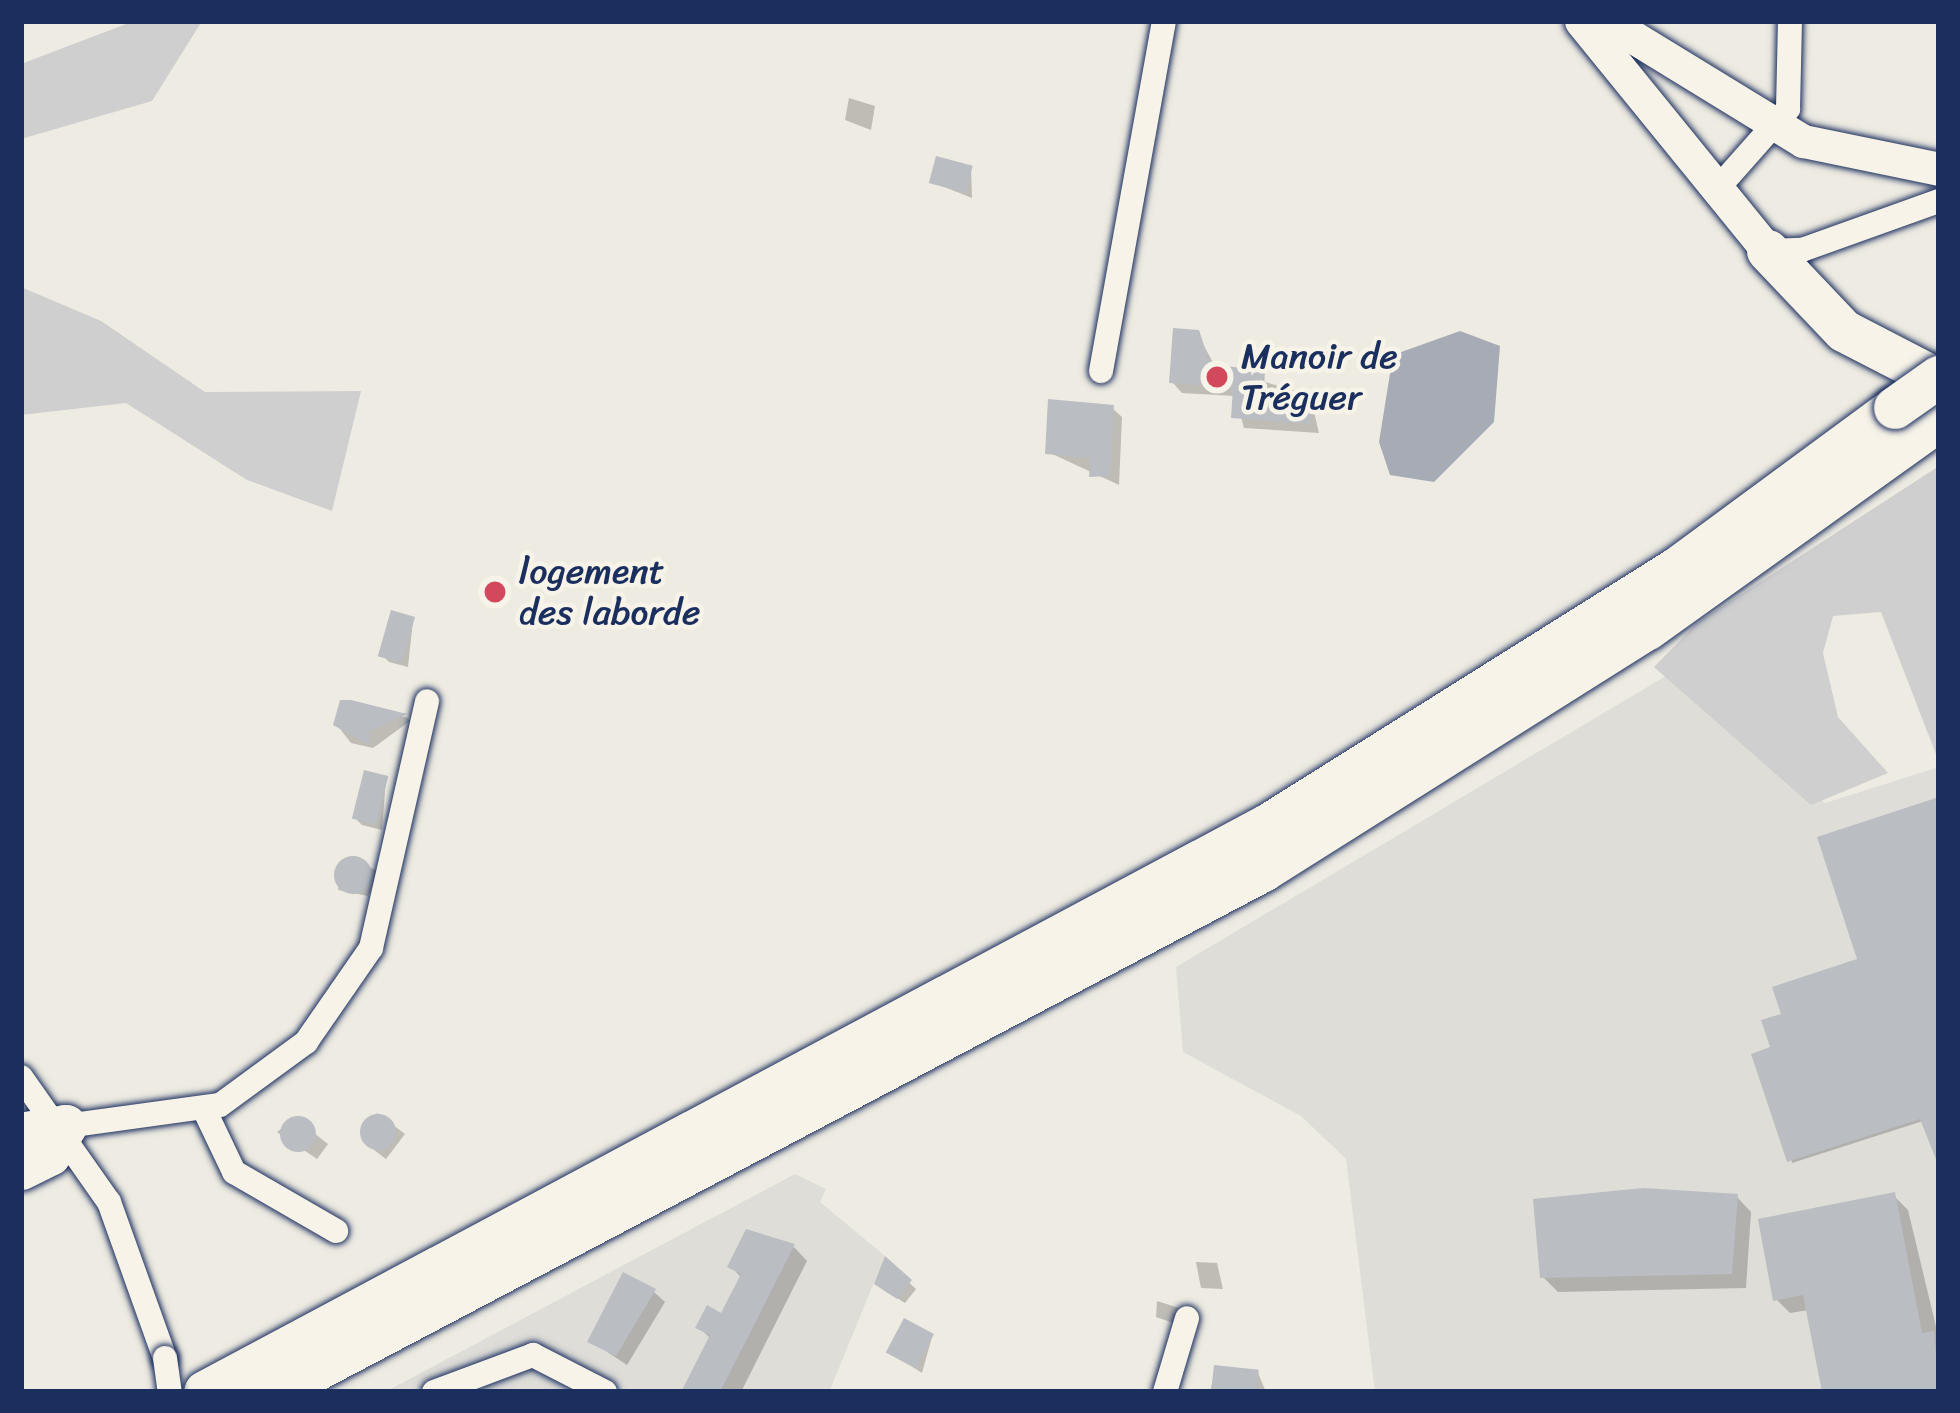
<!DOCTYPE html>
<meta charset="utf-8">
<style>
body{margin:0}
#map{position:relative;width:1960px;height:1413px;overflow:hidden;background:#eeebe2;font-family:Sriracha,sans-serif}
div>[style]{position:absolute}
.built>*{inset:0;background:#deddd8}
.green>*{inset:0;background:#cfcfcf}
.water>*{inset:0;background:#a6abb5}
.shadow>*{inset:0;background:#0003}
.building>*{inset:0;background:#babdc2;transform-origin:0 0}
.round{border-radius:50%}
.roads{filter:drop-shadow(0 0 3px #1b2f5e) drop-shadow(0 0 3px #1b2f5e)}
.street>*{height:24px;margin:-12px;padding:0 12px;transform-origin:12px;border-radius:12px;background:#f7f3e8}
.secondary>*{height:33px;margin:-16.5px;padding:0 16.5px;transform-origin:16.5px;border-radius:16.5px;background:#f7f3e8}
.highway>*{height:42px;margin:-21px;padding:0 21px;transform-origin:21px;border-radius:21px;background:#f7f3e8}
.bridges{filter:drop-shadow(0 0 3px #1b2f5e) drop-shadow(0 0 3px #1b2f5e)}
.street-bridge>*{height:24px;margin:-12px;padding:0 12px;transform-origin:12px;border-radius:12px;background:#f7f3e8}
.highway-bridge>*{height:42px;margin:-21px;padding:0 21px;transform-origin:21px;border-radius:21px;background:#f7f3e8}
.dots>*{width:33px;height:33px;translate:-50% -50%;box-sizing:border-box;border:6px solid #f7f3e8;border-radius:50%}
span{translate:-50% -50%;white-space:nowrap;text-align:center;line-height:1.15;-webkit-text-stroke:9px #f7f3e8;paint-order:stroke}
.poi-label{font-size:36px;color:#1b2f5e}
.left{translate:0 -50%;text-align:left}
.frame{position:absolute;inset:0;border:24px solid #1b2f5e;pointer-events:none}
</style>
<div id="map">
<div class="built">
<i style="clip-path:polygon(1671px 673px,1825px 803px,1939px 767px,1939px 1392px,1375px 1392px,1346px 1159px,1301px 1116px,1183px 1052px,1176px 967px)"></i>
<i style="clip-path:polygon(795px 1174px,826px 1189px,820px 1202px,885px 1256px,829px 1392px,385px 1392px)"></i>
</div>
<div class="green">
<i style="clip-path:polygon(134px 21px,202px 21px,152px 101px,21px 139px,21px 64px)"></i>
<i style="clip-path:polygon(21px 287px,101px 321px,205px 392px,361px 391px,332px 511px,247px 480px,126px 403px,21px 415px)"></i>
<i style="clip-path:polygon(1939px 466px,1939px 762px,1881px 612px,1833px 616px,1823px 653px,1838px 717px,1888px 773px,1811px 805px,1654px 667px,1697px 623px)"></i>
</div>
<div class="water">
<i style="clip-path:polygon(1460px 331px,1500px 346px,1494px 422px,1434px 482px,1390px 475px,1379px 442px,1393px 355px)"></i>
</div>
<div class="shadow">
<i style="clip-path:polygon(849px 98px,875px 106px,871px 130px,845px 120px)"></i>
<i style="clip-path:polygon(971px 168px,972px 198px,932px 182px)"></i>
<i style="clip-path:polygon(1197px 333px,1216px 368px,1310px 395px,1319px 433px,1244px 428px,1235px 396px,1182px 393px,1172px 382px)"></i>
<i style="clip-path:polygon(1112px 408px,1122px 417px,1119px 485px,1048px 452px)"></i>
<i style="clip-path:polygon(413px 620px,408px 667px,389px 662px,382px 655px)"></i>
<i style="clip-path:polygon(342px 704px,406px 717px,410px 721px,373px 748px,351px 743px,337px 725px)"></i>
<i style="clip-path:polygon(386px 778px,382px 830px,362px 825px,355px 818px)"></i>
<i style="clip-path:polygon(1939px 800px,1939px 1165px,1923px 1121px,1792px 1163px,1774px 1049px,1784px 1016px,1861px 961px)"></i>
<i style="clip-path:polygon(344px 858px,379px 871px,368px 896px,338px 890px)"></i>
<i style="clip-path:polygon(377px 1113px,405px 1134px,386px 1159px,362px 1141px)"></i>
<i style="clip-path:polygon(295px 1118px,328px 1144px,317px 1159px,277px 1132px)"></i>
<i style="clip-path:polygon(1894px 1196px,1908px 1210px,1939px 1339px,1939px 1392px,1825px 1392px,1809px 1310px,1790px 1313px,1776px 1299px)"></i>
<i style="clip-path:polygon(1737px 1197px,1751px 1212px,1746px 1288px,1558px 1292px,1543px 1277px)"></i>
<i style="clip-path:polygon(794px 1247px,807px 1261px,741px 1392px,688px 1392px,711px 1339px,699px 1327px,723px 1317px,742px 1278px,730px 1266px)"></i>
<i style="clip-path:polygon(886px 1262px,916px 1289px,905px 1303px,884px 1290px)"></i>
<i style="clip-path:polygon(1196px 1262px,1217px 1263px,1223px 1289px,1201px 1288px)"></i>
<i style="clip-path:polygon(654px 1292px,665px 1302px,627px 1365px,591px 1341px)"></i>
<i style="clip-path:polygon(1157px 1301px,1179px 1308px,1176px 1324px,1156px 1317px)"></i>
<i style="clip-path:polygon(932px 1337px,922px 1373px,888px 1351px)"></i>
<i style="clip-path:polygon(1216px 1368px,1258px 1373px,1266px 1392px,1210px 1392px)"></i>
</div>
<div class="building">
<i style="left:936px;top:156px;width:38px;height:28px;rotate:15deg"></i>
<i style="clip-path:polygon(1173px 328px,1199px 330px,1210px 364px,1265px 371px,1264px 389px,1312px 392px,1310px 424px,1231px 418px,1233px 387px,1169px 383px)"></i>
<i style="clip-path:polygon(1048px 399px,1114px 405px,1110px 476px,1089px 477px,1090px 458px,1045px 454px)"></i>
<i style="left:391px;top:610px;width:25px;height:48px;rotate:16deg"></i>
<i style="clip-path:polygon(340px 700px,351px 700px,407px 714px,371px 731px,368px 744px,333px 725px)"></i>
<i style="left:364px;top:770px;width:25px;height:50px;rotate:14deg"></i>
<i style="clip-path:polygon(1939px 797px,1939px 1167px,1920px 1119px,1787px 1162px,1751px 1054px,1770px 1047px,1761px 1020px,1781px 1014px,1772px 987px,1857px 959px,1817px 837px)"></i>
<i class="round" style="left:334px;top:856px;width:38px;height:38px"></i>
<i class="round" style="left:360px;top:1114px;width:36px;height:36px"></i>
<i class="round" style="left:280px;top:1116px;width:36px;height:36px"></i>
<i style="clip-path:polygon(1643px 1188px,1738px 1194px,1732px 1274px,1540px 1278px,1533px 1199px)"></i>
<i style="clip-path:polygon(1895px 1192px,1922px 1333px,1934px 1331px,1939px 1392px,1822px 1392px,1803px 1295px,1773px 1301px,1758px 1219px)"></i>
<i style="clip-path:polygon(746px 1229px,795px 1244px,720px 1392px,681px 1392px,710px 1335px,695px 1328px,707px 1305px,721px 1313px,741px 1274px,727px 1267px)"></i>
<i style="clip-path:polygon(885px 1256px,912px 1280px,897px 1299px,874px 1284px)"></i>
<i style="clip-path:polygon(623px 1272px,656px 1289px,616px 1356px,587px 1342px)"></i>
<i style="left:904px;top:1318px;width:34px;height:39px;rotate:28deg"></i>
<i style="left:1214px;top:1365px;width:45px;height:23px;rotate:6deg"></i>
</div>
<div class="roads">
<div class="street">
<i style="left:1718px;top:188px;width:106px;rotate:-48.5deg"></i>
<i style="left:1788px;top:109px;width:88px;rotate:-88.7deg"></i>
<i style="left:1768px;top:251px;width:34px;rotate:-2deg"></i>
<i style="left:1802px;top:250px;width:145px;rotate:-19.7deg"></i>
<i style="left:1101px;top:371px;width:356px;rotate:-79.8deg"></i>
<i style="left:21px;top:1077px;width:153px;rotate:54.9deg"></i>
<i style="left:109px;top:1202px;width:166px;rotate:70.3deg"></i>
<i style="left:204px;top:1109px;width:70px;rotate:64.5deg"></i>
<i style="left:234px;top:1172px;width:118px;rotate:30deg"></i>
<i style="left:66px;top:1126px;width:155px;rotate:-7.8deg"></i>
<i style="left:220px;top:1105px;width:107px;rotate:-36.2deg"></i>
<i style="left:306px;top:1042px;width:114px;rotate:-55.3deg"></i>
<i style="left:371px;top:948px;width:253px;rotate:-77.2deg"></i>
<i style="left:434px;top:1392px;width:106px;rotate:-20.5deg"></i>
<i style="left:533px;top:1355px;width:81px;rotate:27.2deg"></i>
<i style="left:1165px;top:1392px;width:77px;rotate:-73.4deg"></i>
</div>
<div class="secondary">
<i style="left:1581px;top:21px;width:296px;rotate:50.9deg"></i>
<i style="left:1607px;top:21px;width:230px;rotate:31.5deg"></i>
<i style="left:1803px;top:141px;width:139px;rotate:11.6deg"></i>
</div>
<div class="highway">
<i style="left:1768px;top:251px;width:110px;rotate:46.5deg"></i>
<i style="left:1844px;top:331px;width:107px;rotate:27.3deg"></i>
<i style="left:21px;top:1134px;width:46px;rotate:-10.1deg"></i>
<i style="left:66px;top:1126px;width:33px;rotate:119deg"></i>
<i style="left:50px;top:1155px;width:32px;rotate:154deg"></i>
<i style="left:205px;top:1392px;width:1205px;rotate:-28.08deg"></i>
<i style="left:1268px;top:825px;width:480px;rotate:-32.1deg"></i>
<i style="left:1675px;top:570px;width:273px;rotate:-36.4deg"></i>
<i style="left:275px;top:1392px;width:1117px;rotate:-27.8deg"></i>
<i style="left:1263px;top:871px;width:455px;rotate:-32.2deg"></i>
<i style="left:1648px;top:629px;width:358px;rotate:-35.6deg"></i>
</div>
</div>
<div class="bridges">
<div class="street-bridge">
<i style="left:165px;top:1358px;width:34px;rotate:82deg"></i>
</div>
<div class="highway-bridge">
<i style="left:1895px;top:408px;width:54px;rotate:-35.2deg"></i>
</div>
</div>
<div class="dots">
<i style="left:1217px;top:377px;background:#d1495b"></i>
<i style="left:495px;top:592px;background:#d1495b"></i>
</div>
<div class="poi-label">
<span class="left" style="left:1241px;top:377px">Manoir de<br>Tréguer</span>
<span class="left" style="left:519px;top:592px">logement<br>des laborde</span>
</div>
<div class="frame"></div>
</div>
